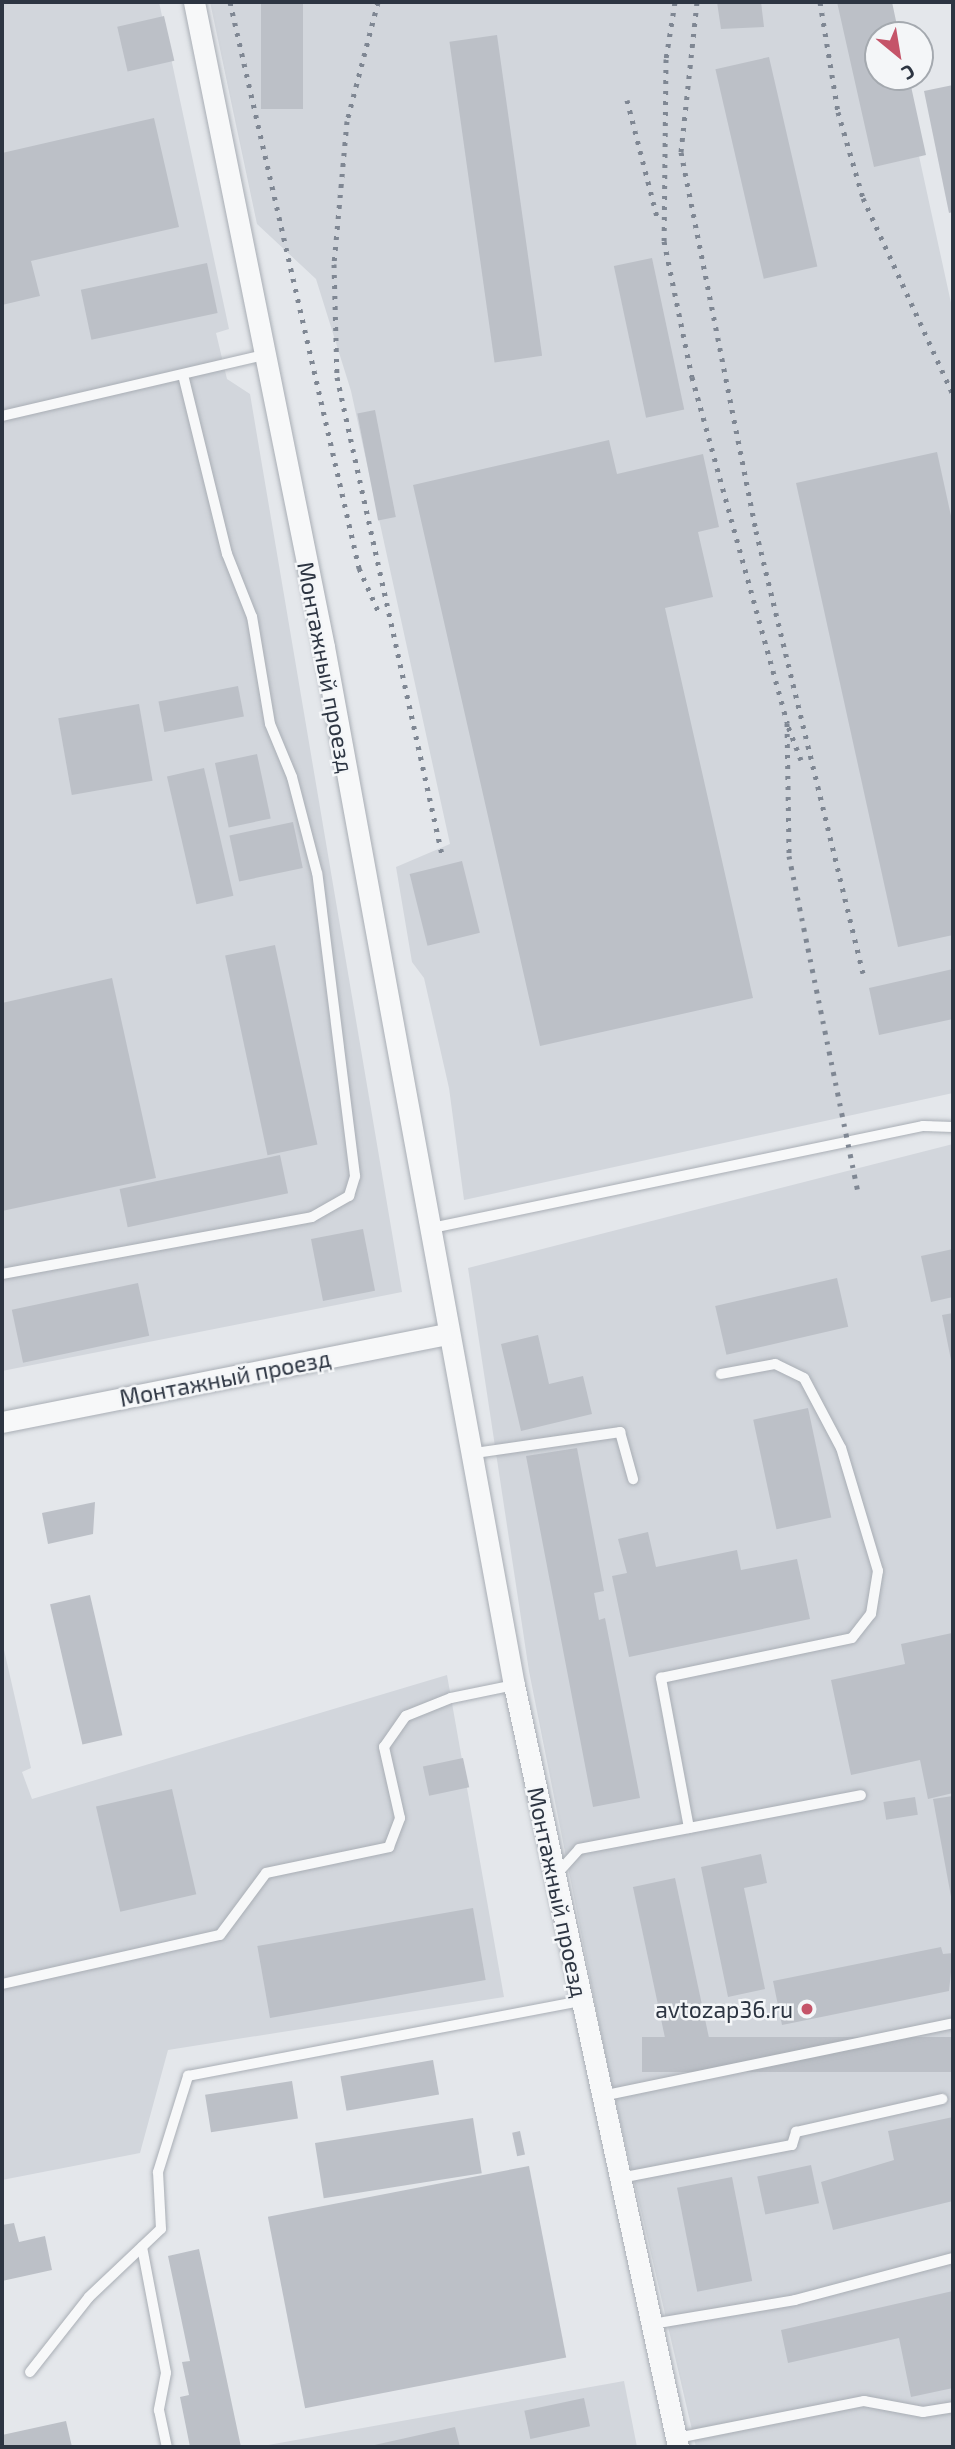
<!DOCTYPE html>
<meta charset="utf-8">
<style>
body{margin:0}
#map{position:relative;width:955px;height:2449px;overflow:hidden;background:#e4e7eb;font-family:"Exo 2",sans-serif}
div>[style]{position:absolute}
.built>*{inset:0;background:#d2d6dc}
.building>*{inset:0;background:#bcc0c7;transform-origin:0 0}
.roads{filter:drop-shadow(0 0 2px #a9aeb5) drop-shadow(0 0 2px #a9aeb5)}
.lane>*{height:10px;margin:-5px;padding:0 5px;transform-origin:5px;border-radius:5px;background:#f7f8f9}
.street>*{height:21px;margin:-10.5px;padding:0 10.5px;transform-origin:10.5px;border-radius:10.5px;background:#f7f8f9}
.rail>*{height:5px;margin-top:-2.5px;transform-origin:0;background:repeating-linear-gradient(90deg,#7f8793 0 3.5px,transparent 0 10.5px)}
.dots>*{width:19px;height:19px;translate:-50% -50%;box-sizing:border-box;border:4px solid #f4f6f8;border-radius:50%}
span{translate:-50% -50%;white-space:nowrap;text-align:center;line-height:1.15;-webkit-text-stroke:5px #f4f6f8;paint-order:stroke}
.street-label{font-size:23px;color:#2d3542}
.poi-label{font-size:23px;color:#2d3542}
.right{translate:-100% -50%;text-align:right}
.frame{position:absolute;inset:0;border:4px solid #2d3542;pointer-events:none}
.north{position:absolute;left:864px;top:21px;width:70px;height:70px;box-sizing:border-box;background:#f4f6f8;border:2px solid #a4a9af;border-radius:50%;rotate:150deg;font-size:19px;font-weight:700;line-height:28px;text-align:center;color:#2d3542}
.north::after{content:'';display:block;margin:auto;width:24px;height:32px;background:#c55469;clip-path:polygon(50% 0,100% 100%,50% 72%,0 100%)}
</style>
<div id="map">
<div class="built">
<i style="clip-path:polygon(2px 2px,159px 2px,229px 329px,216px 333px,227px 379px,250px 394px,402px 1292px,2px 1371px)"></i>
<i style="clip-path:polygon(210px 2px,891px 2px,897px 35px,878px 35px,878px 77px,919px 156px,953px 312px,953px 1093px,464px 1200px,449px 1088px,424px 978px,412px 962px,396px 867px,450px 844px,351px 391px,316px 279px,257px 224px)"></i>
<i style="clip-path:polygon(953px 1144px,953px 2447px,696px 2447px,609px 2073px,529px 1671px,468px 1268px)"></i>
<i style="clip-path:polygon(2px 1641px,31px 1768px,22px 1772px,32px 1799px,447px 1675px,504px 1997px,168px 2050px,140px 2153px,2px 2180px)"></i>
<i style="clip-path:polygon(624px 2381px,637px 2447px,257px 2447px)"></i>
</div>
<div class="building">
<i style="left:261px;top:2px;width:42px;height:107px"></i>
<i style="clip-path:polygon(717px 2px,761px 2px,764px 27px,721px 29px)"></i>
<i style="clip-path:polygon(837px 2px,892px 2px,899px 35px,878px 35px,878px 77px,909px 77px,926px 155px,874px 167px)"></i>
<i style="left:164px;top:16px;width:46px;height:48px;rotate:77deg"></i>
<i style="left:497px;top:35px;width:324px;height:48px;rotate:82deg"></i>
<i style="left:769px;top:57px;width:215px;height:55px;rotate:77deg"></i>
<i style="clip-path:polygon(953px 85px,953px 212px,949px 213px,924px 91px)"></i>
<i style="clip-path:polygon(154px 118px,179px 227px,31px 261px,40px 296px,2px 305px,2px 153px)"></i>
<i style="left:652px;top:258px;width:155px;height:39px;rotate:78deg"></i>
<i style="left:207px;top:263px;width:51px;height:129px;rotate:78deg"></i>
<i style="left:375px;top:410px;width:109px;height:18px;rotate:79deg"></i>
<i style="clip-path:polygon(609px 440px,617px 474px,703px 454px,719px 527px,698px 532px,713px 597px,665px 608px,753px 998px,540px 1046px,413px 485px)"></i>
<i style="clip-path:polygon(937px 452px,953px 525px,953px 935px,898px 947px,796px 483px)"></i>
<i style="left:238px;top:686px;width:31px;height:81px;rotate:79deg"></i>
<i style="left:139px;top:704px;width:78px;height:82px;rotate:80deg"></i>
<i style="left:257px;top:754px;width:66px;height:43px;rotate:78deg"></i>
<i style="left:204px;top:768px;width:131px;height:38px;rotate:77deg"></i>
<i style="left:293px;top:822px;width:47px;height:65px;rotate:78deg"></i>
<i style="left:462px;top:861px;width:74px;height:54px;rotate:76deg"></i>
<i style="left:275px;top:945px;width:204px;height:51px;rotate:78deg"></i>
<i style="clip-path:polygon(953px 969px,953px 1019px,879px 1035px,869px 988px)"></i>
<i style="clip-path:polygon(112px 978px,156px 1178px,2px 1211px,2px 1003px)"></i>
<i style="left:280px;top:1155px;width:39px;height:164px;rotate:78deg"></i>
<i style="left:363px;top:1229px;width:63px;height:53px;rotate:79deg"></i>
<i style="clip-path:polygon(953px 1249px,953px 1297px,931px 1302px,921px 1256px)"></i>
<i style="left:837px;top:1278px;width:50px;height:125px;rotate:77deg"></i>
<i style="left:138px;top:1283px;width:54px;height:129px;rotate:78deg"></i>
<i style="clip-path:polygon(953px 1313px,953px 1364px,952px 1365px,942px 1315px)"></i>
<i style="clip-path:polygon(538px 1335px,549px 1384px,583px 1376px,592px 1414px,521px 1431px,501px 1344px)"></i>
<i style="left:808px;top:1408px;width:112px;height:56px;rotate:78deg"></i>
<i style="clip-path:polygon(577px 1448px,604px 1591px,594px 1593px,599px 1620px,605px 1618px,640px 1798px,593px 1807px,526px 1456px)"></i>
<i style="clip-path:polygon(95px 1502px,93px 1534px,48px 1544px,42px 1513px)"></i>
<i style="clip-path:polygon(648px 1532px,656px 1567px,737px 1550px,741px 1570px,797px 1559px,810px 1619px,629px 1657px,612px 1576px,627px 1573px,618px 1539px)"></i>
<i style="left:90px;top:1595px;width:144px;height:41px;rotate:77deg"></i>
<i style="clip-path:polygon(952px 1633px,953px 1793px,928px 1799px,920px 1760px,851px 1775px,831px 1680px,905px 1664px,901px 1644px)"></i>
<i style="left:463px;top:1758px;width:30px;height:41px;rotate:78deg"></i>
<i style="left:172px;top:1789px;width:108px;height:78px;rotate:77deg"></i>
<i style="clip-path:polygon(953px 1796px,953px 1901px,952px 1902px,933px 1799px)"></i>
<i style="left:915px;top:1797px;width:18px;height:32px;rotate:81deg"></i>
<i style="clip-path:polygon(761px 1854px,767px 1883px,744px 1888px,765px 1989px,728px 1997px,701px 1867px)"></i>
<i style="left:675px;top:1878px;width:179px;height:43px;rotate:78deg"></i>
<i style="left:473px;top:1908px;width:73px;height:219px;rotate:80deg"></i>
<i style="clip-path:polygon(941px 1947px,943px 1954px,953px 1953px,949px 1991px,782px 2025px,773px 1981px)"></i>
<i style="left:953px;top:2037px;width:35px;height:311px;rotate:90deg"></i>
<i style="left:433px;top:2060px;width:35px;height:94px;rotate:80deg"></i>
<i style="left:292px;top:2081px;width:38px;height:88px;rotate:81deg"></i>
<i style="clip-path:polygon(953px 2117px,953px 2201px,833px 2230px,821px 2182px,894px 2160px,888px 2131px)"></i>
<i style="left:473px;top:2118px;width:56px;height:160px;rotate:81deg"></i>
<i style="left:520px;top:2131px;width:24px;height:8px;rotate:78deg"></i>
<i style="left:811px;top:2165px;width:39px;height:55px;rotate:78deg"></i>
<i style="left:529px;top:2166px;width:195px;height:266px;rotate:79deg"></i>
<i style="left:732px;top:2177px;width:106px;height:56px;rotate:79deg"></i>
<i style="clip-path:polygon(14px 2223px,19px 2242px,45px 2236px,52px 2270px,2px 2281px,2px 2225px)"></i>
<i style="clip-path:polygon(199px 2249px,241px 2447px,190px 2447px,180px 2397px,189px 2395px,182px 2362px,190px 2361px,168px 2256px)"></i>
<i style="clip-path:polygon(953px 2291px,953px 2388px,911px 2397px,899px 2338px,788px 2363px,781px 2330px)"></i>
<i style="left:584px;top:2398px;width:29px;height:61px;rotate:78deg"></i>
<i style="clip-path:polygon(66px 2421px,72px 2447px,2px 2447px,2px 2435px)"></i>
<i style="clip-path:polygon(455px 2427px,460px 2447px,370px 2447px,370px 2446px)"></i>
</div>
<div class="roads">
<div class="lane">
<i style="left:2px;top:416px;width:270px;rotate:-13.1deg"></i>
<i style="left:427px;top:1229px;width:507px;rotate:-11.73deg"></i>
<i style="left:923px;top:1126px;width:30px;rotate:2deg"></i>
<i style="left:2px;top:1274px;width:315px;rotate:-10.4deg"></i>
<i style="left:312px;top:1217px;width:43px;rotate:-29.6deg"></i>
<i style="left:349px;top:1196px;width:21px;rotate:-73deg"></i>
<i style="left:355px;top:1176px;width:305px;rotate:-97.1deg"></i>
<i style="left:317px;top:873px;width:99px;rotate:-104.6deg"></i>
<i style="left:292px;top:777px;width:57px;rotate:-112.5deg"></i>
<i style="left:270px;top:724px;width:109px;rotate:-99.5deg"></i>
<i style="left:252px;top:617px;width:68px;rotate:-111.6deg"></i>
<i style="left:227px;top:554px;width:184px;rotate:-103.8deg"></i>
<i style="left:475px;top:1453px;width:147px;rotate:-8.2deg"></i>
<i style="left:620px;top:1432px;width:49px;rotate:74.5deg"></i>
<i style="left:689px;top:1828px;width:153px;rotate:-100.6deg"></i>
<i style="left:661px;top:1678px;width:195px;rotate:-11.8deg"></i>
<i style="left:852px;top:1638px;width:31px;rotate:-52deg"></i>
<i style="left:871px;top:1614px;width:44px;rotate:-80.8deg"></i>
<i style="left:878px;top:1571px;width:128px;rotate:-106.7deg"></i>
<i style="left:841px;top:1448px;width:79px;rotate:-117.9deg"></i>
<i style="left:804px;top:1378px;width:32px;rotate:-154deg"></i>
<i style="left:775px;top:1364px;width:55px;rotate:169.5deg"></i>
<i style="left:555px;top:1876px;width:36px;rotate:-48deg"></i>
<i style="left:579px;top:1849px;width:287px;rotate:-10.8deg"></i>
<i style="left:2px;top:1984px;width:223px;rotate:-12.7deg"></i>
<i style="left:220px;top:1935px;width:77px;rotate:-53.4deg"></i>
<i style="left:266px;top:1873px;width:126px;rotate:-11.9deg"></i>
<i style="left:389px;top:1847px;width:31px;rotate:-69deg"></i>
<i style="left:400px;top:1818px;width:73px;rotate:-102.7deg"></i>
<i style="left:384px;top:1747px;width:38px;rotate:-55deg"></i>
<i style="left:406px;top:1716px;width:48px;rotate:-21.8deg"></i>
<i style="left:451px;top:1698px;width:64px;rotate:-11.7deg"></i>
<i style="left:602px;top:2096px;width:359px;rotate:-11.7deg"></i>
<i style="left:620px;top:2178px;width:175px;rotate:-10.9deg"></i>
<i style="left:792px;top:2145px;width:14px;rotate:-73deg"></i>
<i style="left:796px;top:2132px;width:150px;rotate:-12.7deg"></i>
<i style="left:142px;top:2247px;width:128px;rotate:79.2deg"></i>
<i style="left:166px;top:2373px;width:38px;rotate:101deg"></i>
<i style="left:159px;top:2410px;width:38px;rotate:78deg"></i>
<i style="left:652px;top:2324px;width:145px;rotate:-9.5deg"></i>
<i style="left:795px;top:2300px;width:163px;rotate:-14.9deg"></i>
<i style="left:30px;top:2372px;width:95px;rotate:-51.8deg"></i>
<i style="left:89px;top:2297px;width:99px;rotate:-43.4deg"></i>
<i style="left:161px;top:2229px;width:57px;rotate:-93deg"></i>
<i style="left:158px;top:2172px;width:101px;rotate:-72.6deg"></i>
<i style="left:188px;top:2076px;width:401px;rotate:-10.8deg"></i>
<i style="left:677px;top:2438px;width:191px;rotate:-11.2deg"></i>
<i style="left:864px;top:2401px;width:60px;rotate:10.6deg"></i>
<i style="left:923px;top:2412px;width:30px;rotate:-9deg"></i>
</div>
<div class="street">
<i style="left:194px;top:2px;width:658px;rotate:78.6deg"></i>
<i style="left:324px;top:647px;width:1055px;rotate:79.63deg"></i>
<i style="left:514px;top:1685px;width:779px;rotate:77.85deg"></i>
<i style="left:2px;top:1422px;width:455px;rotate:-11.2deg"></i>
</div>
</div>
<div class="rail">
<i style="left:230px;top:2px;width:581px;rotate:77.16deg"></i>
<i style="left:359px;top:568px;width:49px;rotate:66deg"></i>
<i style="left:378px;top:2px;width:123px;rotate:104.6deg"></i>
<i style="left:347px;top:121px;width:144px;rotate:95.2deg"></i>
<i style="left:334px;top:264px;width:113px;rotate:88.5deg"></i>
<i style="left:337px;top:377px;width:488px;rotate:77.6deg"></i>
<i style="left:675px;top:2px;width:58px;rotate:99deg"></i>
<i style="left:666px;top:59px;width:182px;rotate:90.6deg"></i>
<i style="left:664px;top:241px;width:139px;rotate:78.4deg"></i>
<i style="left:692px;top:377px;width:359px;rotate:74.6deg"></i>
<i style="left:697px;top:2px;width:151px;rotate:96.1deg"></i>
<i style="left:681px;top:152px;width:386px;rotate:78.8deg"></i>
<i style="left:756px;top:531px;width:455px;rotate:76.4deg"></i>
<i style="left:820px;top:2px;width:111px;rotate:80.7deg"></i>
<i style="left:838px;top:112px;width:90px;rotate:73.8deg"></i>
<i style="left:863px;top:198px;width:217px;rotate:65.4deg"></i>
<i style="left:627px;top:100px;width:125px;rotate:75.6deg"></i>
<i style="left:801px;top:760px;width:40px;rotate:-111deg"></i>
<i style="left:787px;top:723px;width:133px;rotate:89.1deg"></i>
<i style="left:789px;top:856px;width:344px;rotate:78.4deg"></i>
</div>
<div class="dots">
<i style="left:807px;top:2009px;background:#c55469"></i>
</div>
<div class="street-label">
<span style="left:326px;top:667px;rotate:79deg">Монтажный проезд</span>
<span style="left:225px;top:1378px;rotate:-11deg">Монтажный проезд</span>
<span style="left:558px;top:1892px;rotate:78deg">Монтажный проезд</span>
</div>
<div class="poi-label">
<span class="right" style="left:793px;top:2009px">avtozap36.ru</span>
</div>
<div class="frame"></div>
<div class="north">С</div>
</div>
